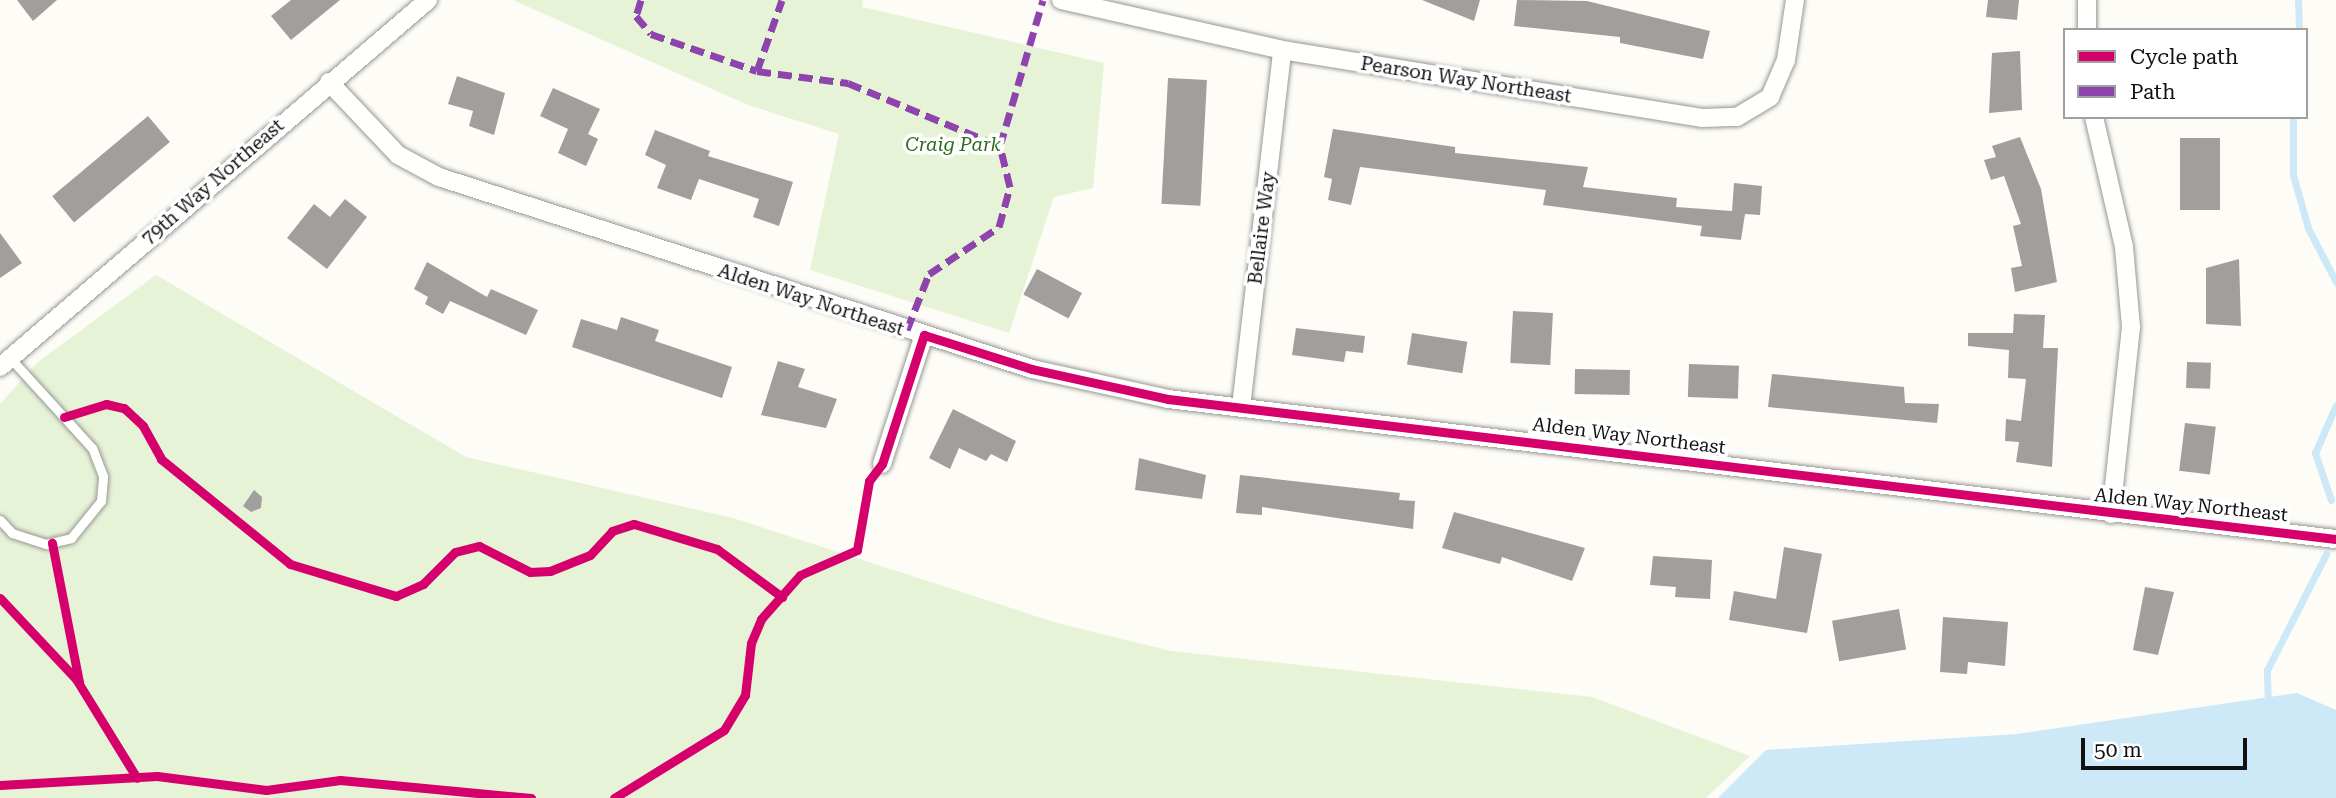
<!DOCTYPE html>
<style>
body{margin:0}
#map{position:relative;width:2336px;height:798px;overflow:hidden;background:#fdfcf7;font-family:"Roboto Serif",serif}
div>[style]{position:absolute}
.green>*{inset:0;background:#e7f3d7}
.water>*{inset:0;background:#cde8f7}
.stream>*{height:7px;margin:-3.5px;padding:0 3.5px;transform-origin:3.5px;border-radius:3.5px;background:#cde8f7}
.building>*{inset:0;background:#a19f9c;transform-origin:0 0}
.roads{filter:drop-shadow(0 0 2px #979795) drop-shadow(0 0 2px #979795)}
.lane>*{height:9px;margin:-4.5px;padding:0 4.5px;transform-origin:4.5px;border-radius:4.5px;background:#fffffe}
.street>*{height:18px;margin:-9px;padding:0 9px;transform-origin:9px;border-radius:9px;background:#fffffe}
.quiet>*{height:7px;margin-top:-3.5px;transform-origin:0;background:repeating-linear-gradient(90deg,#8e44ad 0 14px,transparent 0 21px)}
.cycleway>*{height:9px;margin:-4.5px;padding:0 4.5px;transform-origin:4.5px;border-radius:4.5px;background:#d6006c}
span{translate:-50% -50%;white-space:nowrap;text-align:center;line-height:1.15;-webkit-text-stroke:7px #fff;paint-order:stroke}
.street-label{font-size:19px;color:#111}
.park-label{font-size:19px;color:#2f6b1f;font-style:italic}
.legend{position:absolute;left:2063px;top:28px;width:245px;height:91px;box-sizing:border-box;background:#fff;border:2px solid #a0a0a0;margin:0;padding:9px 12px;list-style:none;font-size:21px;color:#111}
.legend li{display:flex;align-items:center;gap:14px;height:35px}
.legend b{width:35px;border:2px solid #a0a0a0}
.scale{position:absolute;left:2081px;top:738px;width:166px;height:32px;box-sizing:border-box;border:4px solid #111;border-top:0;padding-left:9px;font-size:21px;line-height:24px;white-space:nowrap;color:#111;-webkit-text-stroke:5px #fff;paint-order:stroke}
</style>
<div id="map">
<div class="green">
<i style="clip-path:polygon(513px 0,863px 0,862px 7px,1104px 63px,1093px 188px,1054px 197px,1009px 333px,810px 270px,839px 134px,748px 105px)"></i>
<i style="clip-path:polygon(156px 275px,466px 457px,733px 518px,1057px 623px,1171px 651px,1592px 697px,1750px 756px,1706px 798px,0 798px,0 404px,38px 362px)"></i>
</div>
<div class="water">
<i style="clip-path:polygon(2297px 693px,2336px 710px,2336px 798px,1718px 798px,1766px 750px,2017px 734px)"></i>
</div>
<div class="stream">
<i style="left:2298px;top:0;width:30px;rotate:88deg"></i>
<i style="left:2293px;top:117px;width:58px;rotate:90deg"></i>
<i style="left:2293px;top:175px;width:55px;rotate:74.2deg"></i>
<i style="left:2308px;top:228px;width:61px;rotate:62.6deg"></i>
<i style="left:2331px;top:500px;width:50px;rotate:-108.8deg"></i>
<i style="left:2315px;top:453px;width:52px;rotate:-66.4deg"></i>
<i style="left:2268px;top:704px;width:34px;rotate:-92deg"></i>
<i style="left:2267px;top:670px;width:130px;rotate:-63deg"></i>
</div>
<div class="building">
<i style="clip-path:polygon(17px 0,57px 0,33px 21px)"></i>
<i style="clip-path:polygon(291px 0,340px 0,291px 40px,271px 16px)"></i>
<i style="clip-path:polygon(1422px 0,1480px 0,1474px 21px)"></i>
<i style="clip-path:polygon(1517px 0,1587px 1px,1710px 31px,1703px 59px,1620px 43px,1620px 37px,1514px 26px)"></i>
<i style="clip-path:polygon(1988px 0,2019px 0,2017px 20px,1986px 17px)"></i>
<i style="clip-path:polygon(2020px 51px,2022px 110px,1989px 113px,1992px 53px)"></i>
<i style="clip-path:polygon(457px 76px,505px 93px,494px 135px,469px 126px,473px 111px,448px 104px)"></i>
<i style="left:1168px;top:78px;width:39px;height:126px;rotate:3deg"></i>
<i style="clip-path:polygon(553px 88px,600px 109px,588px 134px,598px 139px,586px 166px,558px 153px,568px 129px,540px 116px)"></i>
<i style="left:148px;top:116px;width:34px;height:125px;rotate:50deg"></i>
<i style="clip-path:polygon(1333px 129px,1455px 147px,1455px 153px,1588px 167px,1583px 187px,1677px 198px,1676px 207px,1732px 211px,1734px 183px,1762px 186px,1760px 215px,1745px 214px,1741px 240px,1700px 236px,1702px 226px,1543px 205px,1546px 190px,1360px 167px,1351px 205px,1328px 200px,1332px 179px,1324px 177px)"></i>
<i style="clip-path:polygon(655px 130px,710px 151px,708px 156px,793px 182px,779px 226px,753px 217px,759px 199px,699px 179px,691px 200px,657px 188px,666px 165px,645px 155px)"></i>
<i style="clip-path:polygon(2020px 137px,2041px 189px,2057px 282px,2015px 292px,2011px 268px,2022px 266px,2013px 226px,2021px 224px,2004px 176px,1991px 180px,1984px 160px,1996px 157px,1992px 146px)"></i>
<i style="left:2180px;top:138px;width:40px;height:72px"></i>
<i style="clip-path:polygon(345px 199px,367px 217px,327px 269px,287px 238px,314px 204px,330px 217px)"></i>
<i style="clip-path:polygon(0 233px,22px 263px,0 278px)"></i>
<i style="clip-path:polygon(2239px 259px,2241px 326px,2206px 324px,2206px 268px)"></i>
<i style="clip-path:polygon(427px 262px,487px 297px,491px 289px,538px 310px,526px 335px,450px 301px,443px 314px,425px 304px,428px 297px,414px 289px)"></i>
<i style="left:1037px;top:269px;width:51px;height:29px;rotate:28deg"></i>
<i style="left:1513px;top:311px;width:40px;height:52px;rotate:3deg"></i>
<i style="clip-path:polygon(2014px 314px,2045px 315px,2043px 348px,2058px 348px,2052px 467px,2016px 462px,2019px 442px,2005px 441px,2006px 419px,2021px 421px,2026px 379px,2008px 378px,2009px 350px,1968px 346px,1968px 333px,2013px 333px)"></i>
<i style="clip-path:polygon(621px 317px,659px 330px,655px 341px,732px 367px,722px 398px,572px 347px,581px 319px,617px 330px)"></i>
<i style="clip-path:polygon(1296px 328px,1365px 336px,1363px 353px,1346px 351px,1344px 362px,1292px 355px)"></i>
<i style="left:1412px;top:333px;width:56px;height:32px;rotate:9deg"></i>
<i style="clip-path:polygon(778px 361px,805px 369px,798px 387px,837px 399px,826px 428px,761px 415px)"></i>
<i style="left:2187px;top:362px;width:24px;height:26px;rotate:2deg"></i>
<i style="left:1689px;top:364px;width:50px;height:33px;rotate:2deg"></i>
<i style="left:1575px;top:369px;width:55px;height:25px;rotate:1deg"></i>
<i style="clip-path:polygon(1772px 374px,1904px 387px,1905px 403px,1939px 404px,1937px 423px,1768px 407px)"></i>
<i style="clip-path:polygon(953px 409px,1016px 441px,1007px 462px,991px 454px,986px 461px,959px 448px,950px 469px,929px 458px)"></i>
<i style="left:2185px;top:423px;width:31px;height:48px;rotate:7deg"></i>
<i style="clip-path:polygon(1139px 458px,1206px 475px,1202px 499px,1135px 490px)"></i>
<i style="clip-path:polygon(1240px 475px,1400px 493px,1399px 500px,1415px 501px,1413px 529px,1262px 507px,1262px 515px,1236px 513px)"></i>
<i style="clip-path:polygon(254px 490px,262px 497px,261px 508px,251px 512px,243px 506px)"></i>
<i style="clip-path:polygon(1454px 512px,1585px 548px,1572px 581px,1502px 557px,1500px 564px,1442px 548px)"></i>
<i style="clip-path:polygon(1784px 547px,1822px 554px,1807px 633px,1729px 620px,1734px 591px,1776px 599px)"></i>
<i style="clip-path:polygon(1653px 556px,1712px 560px,1710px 599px,1675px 597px,1676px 587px,1650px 585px)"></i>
<i style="clip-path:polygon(2145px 587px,2174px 592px,2158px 655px,2133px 650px)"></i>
<i style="left:1899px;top:609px;width:41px;height:68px;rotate:80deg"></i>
<i style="clip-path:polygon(1943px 617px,2008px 622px,2005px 666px,1968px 662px,1967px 674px,1940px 672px)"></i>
</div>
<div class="roads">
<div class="lane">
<i style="left:0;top:520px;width:18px;rotate:47deg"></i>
<i style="left:12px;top:533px;width:36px;rotate:18deg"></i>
<i style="left:46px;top:544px;width:26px;rotate:-13deg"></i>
<i style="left:71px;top:538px;width:48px;rotate:-51deg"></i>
<i style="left:101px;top:501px;width:25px;rotate:-85deg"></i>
<i style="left:103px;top:476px;width:30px;rotate:-111deg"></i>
<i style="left:92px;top:448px;width:122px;rotate:-132.3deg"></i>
</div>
<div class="street">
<i style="left:1061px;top:0;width:227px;rotate:12.7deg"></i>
<i style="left:1282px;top:50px;width:425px;rotate:9.2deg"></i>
<i style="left:1702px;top:118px;width:35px;rotate:-2deg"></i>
<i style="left:1737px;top:117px;width:39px;rotate:-31deg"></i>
<i style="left:1770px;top:97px;width:40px;rotate:-66.6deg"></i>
<i style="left:1786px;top:60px;width:61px;rotate:-81.5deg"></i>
<i style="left:2087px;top:30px;width:30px;rotate:-90deg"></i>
<i style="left:329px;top:82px;width:100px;rotate:46.6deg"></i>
<i style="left:398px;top:155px;width:47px;rotate:28.2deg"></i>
<i style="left:439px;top:177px;width:623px;rotate:17.94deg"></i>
<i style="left:1032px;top:369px;width:139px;rotate:12.4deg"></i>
<i style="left:1168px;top:399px;width:1176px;rotate:6.84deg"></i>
<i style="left:2094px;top:117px;width:133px;rotate:77deg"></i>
<i style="left:2124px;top:247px;width:80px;rotate:85deg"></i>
<i style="left:2131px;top:327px;width:188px;rotate:96.1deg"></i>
<i style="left:0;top:367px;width:564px;rotate:-40.61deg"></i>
<i style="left:1241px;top:407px;width:359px;rotate:-83.4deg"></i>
<i style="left:882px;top:464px;width:136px;rotate:-72deg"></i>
</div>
</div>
<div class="quiet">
<i style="left:641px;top:0;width:17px;rotate:107deg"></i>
<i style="left:636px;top:16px;width:23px;rotate:50deg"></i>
<i style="left:651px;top:34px;width:112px;rotate:19.2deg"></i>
<i style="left:757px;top:71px;width:92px;rotate:7.5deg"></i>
<i style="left:848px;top:83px;width:165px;rotate:22.5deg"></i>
<i style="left:757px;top:71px;width:75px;rotate:-70.6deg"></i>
<i style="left:907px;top:330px;width:60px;rotate:-68.6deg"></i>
<i style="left:929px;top:274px;width:84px;rotate:-33.9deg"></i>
<i style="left:999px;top:227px;width:41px;rotate:-74.6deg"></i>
<i style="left:1010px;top:187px;width:42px;rotate:-103.7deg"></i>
<i style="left:1000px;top:146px;width:152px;rotate:-73.6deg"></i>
</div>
<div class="cycleway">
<i style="left:64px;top:417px;width:44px;rotate:-17.2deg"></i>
<i style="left:106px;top:404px;width:18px;rotate:13deg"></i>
<i style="left:124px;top:408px;width:26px;rotate:43deg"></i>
<i style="left:143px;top:426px;width:38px;rotate:61deg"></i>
<i style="left:161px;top:459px;width:166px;rotate:39.1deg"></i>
<i style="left:290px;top:564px;width:111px;rotate:16.8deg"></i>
<i style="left:396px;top:596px;width:30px;rotate:-24deg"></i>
<i style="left:423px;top:584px;width:45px;rotate:-45deg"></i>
<i style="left:455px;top:552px;width:25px;rotate:-14deg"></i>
<i style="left:479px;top:546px;width:57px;rotate:27deg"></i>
<i style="left:530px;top:572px;width:20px;rotate:-3deg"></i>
<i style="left:550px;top:571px;width:43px;rotate:-21.8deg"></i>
<i style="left:590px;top:555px;width:33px;rotate:-47deg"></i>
<i style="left:612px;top:531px;width:23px;rotate:-18deg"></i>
<i style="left:634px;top:524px;width:87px;rotate:16.8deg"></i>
<i style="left:717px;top:549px;width:81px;rotate:36.4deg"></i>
<i style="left:0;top:598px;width:115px;rotate:46.8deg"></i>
<i style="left:79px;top:682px;width:142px;rotate:-101deg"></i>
<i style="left:76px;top:679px;width:116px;rotate:58.4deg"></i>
<i style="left:0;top:785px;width:157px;rotate:-3.3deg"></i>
<i style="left:157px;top:776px;width:110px;rotate:7.3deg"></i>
<i style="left:266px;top:790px;width:75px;rotate:-7.7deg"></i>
<i style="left:340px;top:780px;width:192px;rotate:5.4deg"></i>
<i style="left:614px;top:798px;width:129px;rotate:-31.7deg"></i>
<i style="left:724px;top:730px;width:41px;rotate:-59deg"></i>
<i style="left:745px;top:695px;width:52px;rotate:-83.4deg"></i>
<i style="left:751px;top:643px;width:26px;rotate:-67deg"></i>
<i style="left:761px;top:619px;width:59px;rotate:-48.4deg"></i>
<i style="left:800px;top:575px;width:62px;rotate:-23.7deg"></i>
<i style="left:857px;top:550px;width:70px;rotate:-80.1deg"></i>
<i style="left:869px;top:481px;width:21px;rotate:-53deg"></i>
<i style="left:882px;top:464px;width:136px;rotate:-72deg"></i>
<i style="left:924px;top:335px;width:113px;rotate:17.5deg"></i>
<i style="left:1032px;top:369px;width:139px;rotate:12.4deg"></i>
<i style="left:1168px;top:399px;width:1176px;rotate:6.84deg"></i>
</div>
<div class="street-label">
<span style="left:1466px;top:80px;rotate:9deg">Pearson Way Northeast</span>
<span style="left:213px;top:182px;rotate:-41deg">79th Way Northeast</span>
<span style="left:1262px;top:228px;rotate:-83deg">Bellaire Way</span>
<span style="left:811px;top:300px;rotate:18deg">Alden Way Northeast</span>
<span style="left:1629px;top:436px;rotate:7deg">Alden Way Northeast</span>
<span style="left:2191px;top:505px;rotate:6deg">Alden Way Northeast</span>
</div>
<div class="park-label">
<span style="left:953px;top:145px">Craig Park</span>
</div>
<ul class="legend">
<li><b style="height:9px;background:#d6006c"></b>Cycle path</li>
<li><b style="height:9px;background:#8e44ad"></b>Path</li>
</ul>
<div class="scale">50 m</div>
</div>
